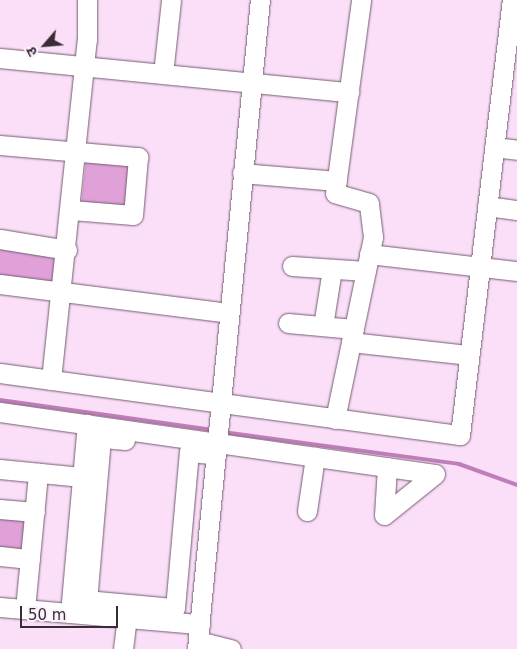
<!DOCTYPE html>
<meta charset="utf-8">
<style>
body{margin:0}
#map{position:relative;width:517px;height:649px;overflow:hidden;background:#fbdef7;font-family:"DejaVu Sans","Noto Sans Devanagari",sans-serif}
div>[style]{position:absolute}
.green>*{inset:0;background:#dfa1d8;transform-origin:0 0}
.stream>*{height:4px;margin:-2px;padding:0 2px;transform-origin:2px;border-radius:2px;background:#c07eb9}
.roads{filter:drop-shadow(0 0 1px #745c72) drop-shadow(0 0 1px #745c72)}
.minor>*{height:19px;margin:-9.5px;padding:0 9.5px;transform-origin:9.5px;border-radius:9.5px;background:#fff}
span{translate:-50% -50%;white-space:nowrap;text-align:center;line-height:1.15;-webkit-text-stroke:4px #fdf1fb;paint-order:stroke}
.north{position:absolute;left:20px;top:20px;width:50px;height:50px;-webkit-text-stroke:4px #fdf1fb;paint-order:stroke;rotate:243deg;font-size:14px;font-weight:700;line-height:20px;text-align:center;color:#382d37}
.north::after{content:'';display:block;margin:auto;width:18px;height:22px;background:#382d37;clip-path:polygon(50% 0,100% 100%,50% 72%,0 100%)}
.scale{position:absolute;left:20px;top:606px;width:98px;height:22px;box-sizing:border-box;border:2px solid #382d37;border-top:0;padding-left:6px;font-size:15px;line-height:18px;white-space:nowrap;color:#382d37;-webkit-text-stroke:4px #fdf1fb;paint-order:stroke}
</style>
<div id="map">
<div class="green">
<i style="left:86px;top:158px;width:46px;height:44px;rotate:6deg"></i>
<i style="left:0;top:248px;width:59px;height:29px;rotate:7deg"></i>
<i style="left:0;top:514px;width:29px;height:38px;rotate:6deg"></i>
</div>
<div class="stream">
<i style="left:0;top:400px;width:215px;rotate:8deg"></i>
<i style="left:223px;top:432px;width:238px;rotate:7.7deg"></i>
<i style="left:459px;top:464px;width:62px;rotate:19.9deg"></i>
</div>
<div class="roads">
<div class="minor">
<i style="left:0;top:58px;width:351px;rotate:5.6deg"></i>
<i style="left:163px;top:74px;width:74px;rotate:-83.8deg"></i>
<i style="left:0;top:145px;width:139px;rotate:5deg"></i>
<i style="left:138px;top:157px;width:58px;rotate:94.9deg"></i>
<i style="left:133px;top:215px;width:62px;rotate:-175.4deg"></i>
<i style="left:494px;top:147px;width:23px;rotate:7deg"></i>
<i style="left:242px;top:173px;width:95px;rotate:4.8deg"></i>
<i style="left:487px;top:206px;width:30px;rotate:8deg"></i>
<i style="left:0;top:239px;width:68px;rotate:9.3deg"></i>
<i style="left:369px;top:254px;width:149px;rotate:6.6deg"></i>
<i style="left:292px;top:266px;width:74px;rotate:3.9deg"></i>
<i style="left:0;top:284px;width:230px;rotate:7.2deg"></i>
<i style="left:288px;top:323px;width:66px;rotate:5.2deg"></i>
<i style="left:323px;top:326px;width:58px;rotate:-81deg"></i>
<i style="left:351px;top:342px;width:119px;rotate:6.3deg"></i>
<i style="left:0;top:373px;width:464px;rotate:7.7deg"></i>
<i style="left:460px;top:435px;width:438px;rotate:-83.2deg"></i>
<i style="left:51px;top:380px;width:342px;rotate:-84deg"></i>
<i style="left:87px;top:40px;width:40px;rotate:-90deg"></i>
<i style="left:0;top:412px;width:439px;rotate:8.1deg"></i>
<i style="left:435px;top:474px;width:65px;rotate:141.2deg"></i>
<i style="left:384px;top:515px;width:48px;rotate:-86.4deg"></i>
<i style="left:335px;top:419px;width:186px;rotate:-78.2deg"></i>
<i style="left:373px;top:237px;width:34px;rotate:-97deg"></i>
<i style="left:369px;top:203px;width:35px;rotate:-164deg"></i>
<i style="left:335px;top:193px;width:195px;rotate:-82.3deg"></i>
<i style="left:125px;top:440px;width:24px;rotate:-175deg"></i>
<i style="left:101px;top:438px;width:163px;rotate:94.9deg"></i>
<i style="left:87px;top:600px;width:88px;rotate:5.2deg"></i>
<i style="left:175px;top:608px;width:157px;rotate:-84.9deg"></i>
<i style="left:189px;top:452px;width:25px;rotate:5deg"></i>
<i style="left:0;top:469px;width:82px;rotate:5.6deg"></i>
<i style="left:0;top:509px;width:35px;rotate:5deg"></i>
<i style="left:307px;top:511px;width:55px;rotate:-81.6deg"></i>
<i style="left:0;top:556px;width:30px;rotate:6deg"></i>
<i style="left:0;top:607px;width:201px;rotate:4.9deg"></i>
<i style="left:25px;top:609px;width:137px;rotate:-84.5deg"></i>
<i style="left:70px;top:613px;width:190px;rotate:-84.9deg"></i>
<i style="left:198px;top:641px;width:34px;rotate:14deg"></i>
<i style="left:123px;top:649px;width:31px;rotate:-83deg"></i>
<i style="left:197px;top:649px;width:652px;rotate:-84.46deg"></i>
</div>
</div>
<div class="north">उ</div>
<div class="scale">50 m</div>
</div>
